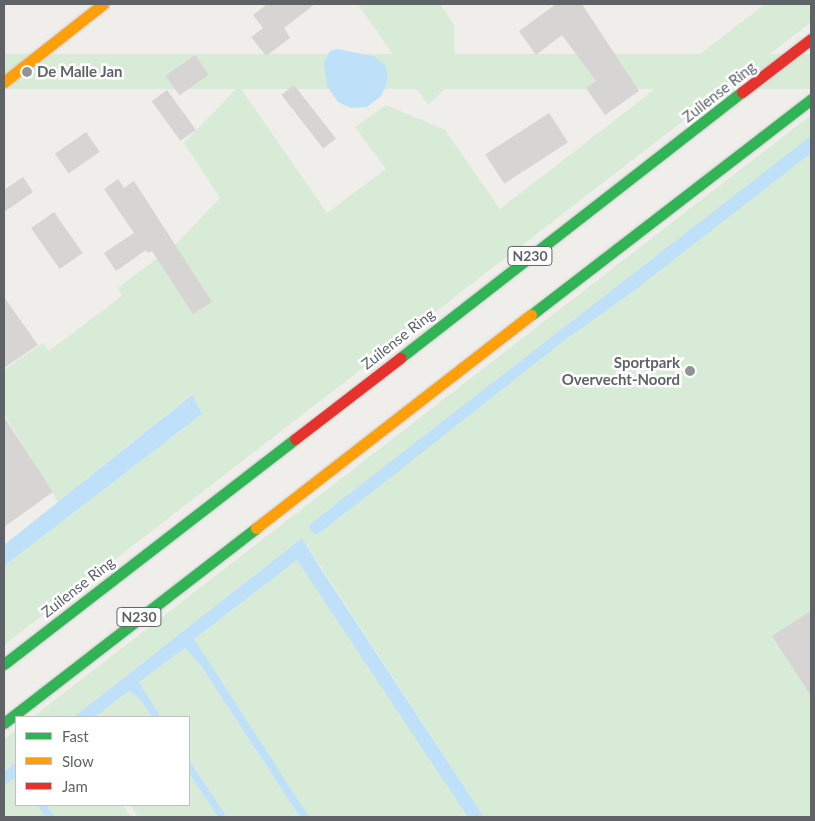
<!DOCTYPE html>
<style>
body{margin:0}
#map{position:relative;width:815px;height:821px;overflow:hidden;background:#efeeea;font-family:Lato,sans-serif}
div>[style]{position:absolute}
.green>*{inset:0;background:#d8ebd6;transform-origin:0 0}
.water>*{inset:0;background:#bfe0f9}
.building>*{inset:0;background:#d6d5d3;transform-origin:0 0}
.roads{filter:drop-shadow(0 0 1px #cacacb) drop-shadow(0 0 1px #cacacb)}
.fast>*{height:11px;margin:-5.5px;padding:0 5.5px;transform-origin:5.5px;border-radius:5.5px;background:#30b455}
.slow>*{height:11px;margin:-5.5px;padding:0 5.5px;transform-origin:5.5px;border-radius:5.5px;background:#ff9f0a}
.jam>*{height:11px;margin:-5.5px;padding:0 5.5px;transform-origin:5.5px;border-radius:5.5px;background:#e5322d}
.dots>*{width:14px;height:14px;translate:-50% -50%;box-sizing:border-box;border:2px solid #fff;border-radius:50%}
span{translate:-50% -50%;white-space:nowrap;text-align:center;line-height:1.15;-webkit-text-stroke:5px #fff;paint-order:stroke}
.shield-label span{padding:1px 4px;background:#fff;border:1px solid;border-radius:4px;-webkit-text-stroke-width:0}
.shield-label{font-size:14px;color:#5f6368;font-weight:700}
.poi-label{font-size:15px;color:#5f6368;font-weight:700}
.left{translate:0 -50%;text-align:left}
.right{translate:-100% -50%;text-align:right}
.street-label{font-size:15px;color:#5f6368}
.frame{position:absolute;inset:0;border:5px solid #5f6368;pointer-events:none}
.legend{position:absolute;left:15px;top:716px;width:175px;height:90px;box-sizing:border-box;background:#fff;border:1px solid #bfc1c3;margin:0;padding:6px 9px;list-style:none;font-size:15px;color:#5f6368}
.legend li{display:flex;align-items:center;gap:10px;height:25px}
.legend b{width:25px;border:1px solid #bfc1c3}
</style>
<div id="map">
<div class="green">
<i style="clip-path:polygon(358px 4px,440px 4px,454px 25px,455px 79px,428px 105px)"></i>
<i style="clip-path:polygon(765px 4px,811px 4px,811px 22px,4px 645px,4px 566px,202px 414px,191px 395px,58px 502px,4px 414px,4px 370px,43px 343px,49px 351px,122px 296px,118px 288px,177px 243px,220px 198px,184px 143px,239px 86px,327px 213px,386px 169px,355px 127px,386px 105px,445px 130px,500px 209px)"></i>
<i style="left:811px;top:54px;width:35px;height:1020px;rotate:90deg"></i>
<i style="clip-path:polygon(811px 115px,811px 817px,484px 817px,302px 538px,74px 717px,33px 717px)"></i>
<i style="clip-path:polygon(297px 560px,316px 585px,468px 817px,309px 817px,232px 701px,194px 639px)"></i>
<i style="clip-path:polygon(185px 648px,194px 656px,300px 817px,227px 817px,189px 759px,189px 717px,161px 717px,139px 682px)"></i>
<i style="clip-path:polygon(129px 691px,140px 699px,152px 717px,95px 717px)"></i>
<i style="clip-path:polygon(16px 730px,16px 762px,4px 772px,4px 740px)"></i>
<i style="clip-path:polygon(189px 773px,218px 817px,138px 817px,130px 805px,189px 805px)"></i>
<i style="clip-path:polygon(16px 777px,16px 805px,37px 805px,45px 817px,4px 817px,4px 786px)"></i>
<i style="clip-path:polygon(46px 805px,123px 805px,131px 817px,55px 817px)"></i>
</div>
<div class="water">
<i style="clip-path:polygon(338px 49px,373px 56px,385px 65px,388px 78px,385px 88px,381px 96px,367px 107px,351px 108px,338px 102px,327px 86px,324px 62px,330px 51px)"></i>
<i style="clip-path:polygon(811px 136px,811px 153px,631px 293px,566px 339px,353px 507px,320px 532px,315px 535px,311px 531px,309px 525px)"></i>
<i style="clip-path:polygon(192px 395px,202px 414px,4px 566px,4px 545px)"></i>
<i style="clip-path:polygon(302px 538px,321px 569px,484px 817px,468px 817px,297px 560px,194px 639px,309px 817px,300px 817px,201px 666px,185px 648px,139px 682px,161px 717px,152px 717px,140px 699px,129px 691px,95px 717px,74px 717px)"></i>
<i style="clip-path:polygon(189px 759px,195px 769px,227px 817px,218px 817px,189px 773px)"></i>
<i style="clip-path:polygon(16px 762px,16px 777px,4px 786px,4px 772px)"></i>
<i style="clip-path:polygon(37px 805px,46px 805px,55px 817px,45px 817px)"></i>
</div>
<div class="building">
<i style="clip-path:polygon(267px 4px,315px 4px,284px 28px,290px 38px,266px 56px,251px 37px,263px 28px,253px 15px)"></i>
<i style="clip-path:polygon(556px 4px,582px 4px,639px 91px,605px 115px,586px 88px,596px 81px,562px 35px,536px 55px,519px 31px)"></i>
<i style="left:195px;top:55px;width:24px;height:36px;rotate:55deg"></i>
<i style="left:294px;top:85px;width:68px;height:16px;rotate:52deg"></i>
<i style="left:167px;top:90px;width:49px;height:19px;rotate:54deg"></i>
<i style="left:549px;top:113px;width:35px;height:76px;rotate:57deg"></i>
<i style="left:86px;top:132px;width:24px;height:38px;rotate:55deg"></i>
<i style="clip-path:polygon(23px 177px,33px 192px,4px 212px,4px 190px)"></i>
<i style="clip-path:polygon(118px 179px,124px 188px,134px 181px,212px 302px,193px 314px,152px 251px,148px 253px,146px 250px,116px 271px,104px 253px,134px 233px,104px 189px)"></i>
<i style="left:54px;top:212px;width:50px;height:28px;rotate:55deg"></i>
<i style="clip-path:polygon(4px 297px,38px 345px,4px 368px)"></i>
<i style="clip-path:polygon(4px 417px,53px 492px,4px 527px)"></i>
<i style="clip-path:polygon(811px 611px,811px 696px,772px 636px)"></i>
</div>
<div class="roads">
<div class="fast">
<i style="left:531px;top:315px;width:354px;rotate:-37.6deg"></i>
<i style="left:400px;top:358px;width:433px;rotate:-37.9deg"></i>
<i style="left:4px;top:664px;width:368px;rotate:-37.7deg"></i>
<i style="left:4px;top:723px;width:319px;rotate:-37.7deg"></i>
</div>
<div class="slow">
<i style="left:4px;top:82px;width:126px;rotate:-38.2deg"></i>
<i style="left:256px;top:528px;width:348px;rotate:-37.8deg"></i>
</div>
<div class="jam">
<i style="left:742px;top:92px;width:87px;rotate:-37.5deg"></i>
<i style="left:295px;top:439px;width:133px;rotate:-37.6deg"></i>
</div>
</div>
<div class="dots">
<i style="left:27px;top:72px;background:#919496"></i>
<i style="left:690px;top:371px;background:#919496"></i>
</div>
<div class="shield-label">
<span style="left:530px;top:256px">N230</span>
<span style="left:139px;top:617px">N230</span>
</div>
<div class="poi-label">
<span class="left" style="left:37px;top:72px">De Malle Jan</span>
<span class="right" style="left:680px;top:371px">Sportpark<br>Overvecht-Noord</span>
</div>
<div class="street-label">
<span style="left:719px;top:92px;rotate:-38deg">Zuilense Ring</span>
<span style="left:398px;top:339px;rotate:-38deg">Zuilense Ring</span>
<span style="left:78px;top:587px;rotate:-38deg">Zuilense Ring</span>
</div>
<div class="frame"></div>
<ul class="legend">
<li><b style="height:6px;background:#30b455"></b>Fast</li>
<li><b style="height:6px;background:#ff9f0a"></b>Slow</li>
<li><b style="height:6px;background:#e5322d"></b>Jam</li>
</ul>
</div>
